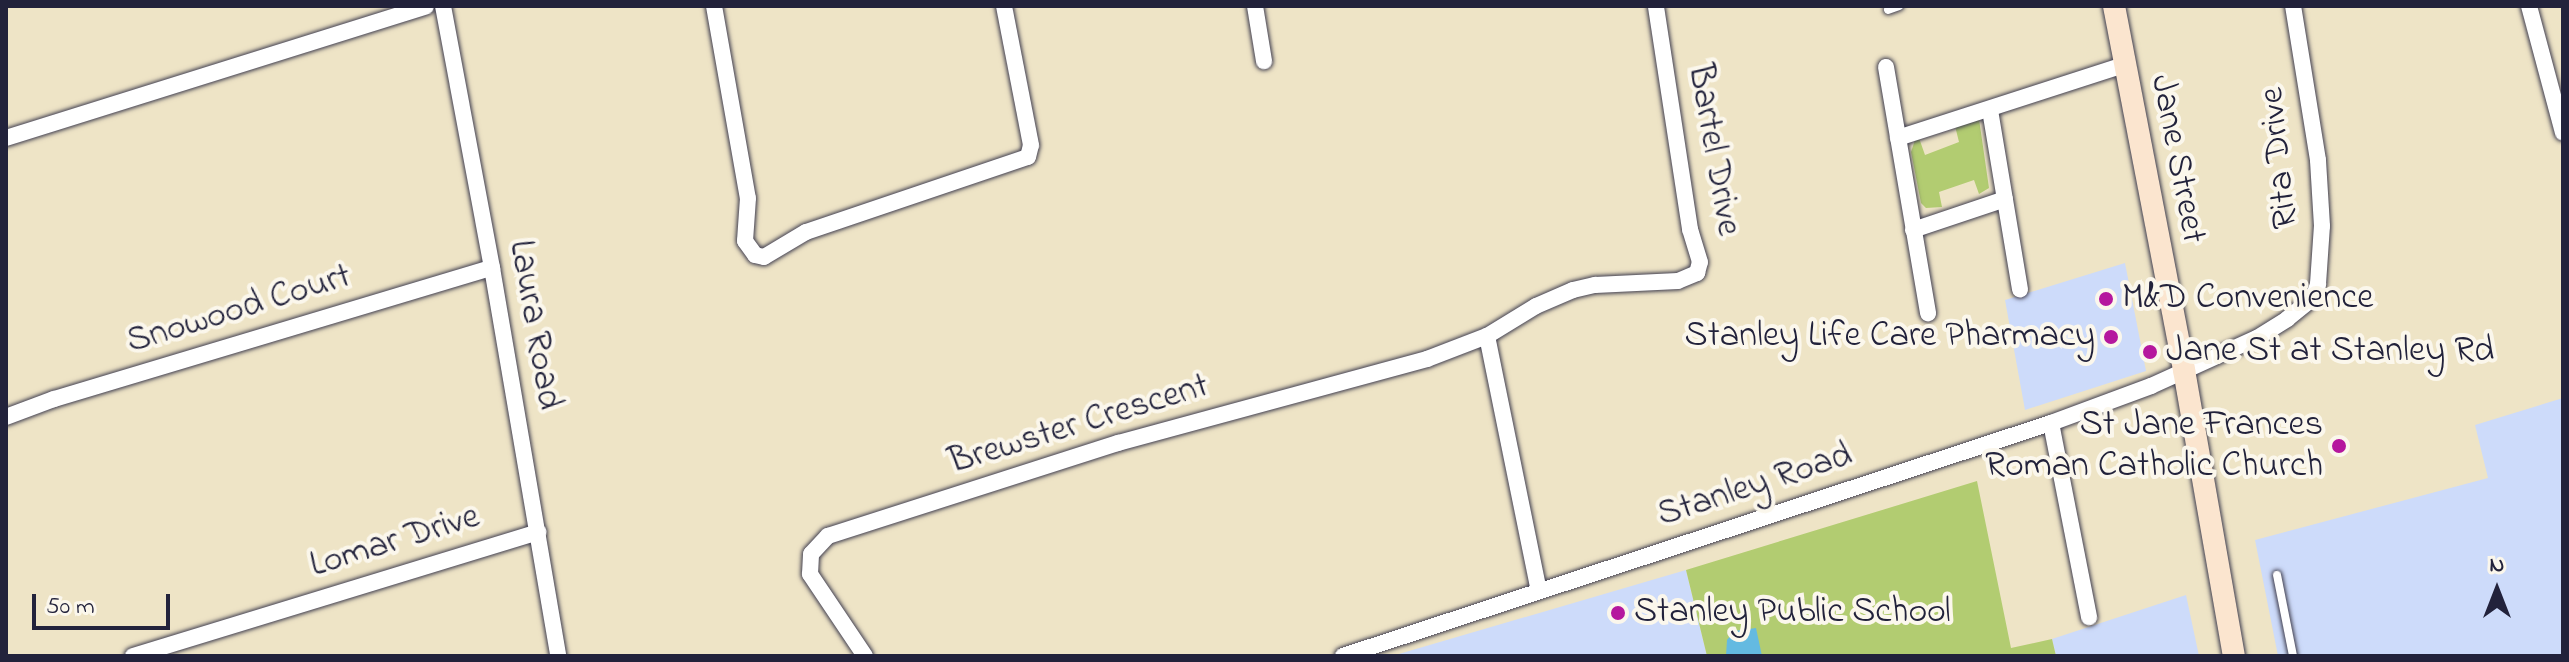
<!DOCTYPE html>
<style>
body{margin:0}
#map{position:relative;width:2569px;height:662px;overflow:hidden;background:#eee4c6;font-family:"Indie Flower",sans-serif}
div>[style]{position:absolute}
.built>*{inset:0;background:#cddbfa}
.green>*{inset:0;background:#b2cc71}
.water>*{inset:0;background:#64bae1}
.roads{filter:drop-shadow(0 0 2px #413f50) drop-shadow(0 0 2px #413f50)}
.service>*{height:8px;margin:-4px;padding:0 4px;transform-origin:4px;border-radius:4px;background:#fff}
.minor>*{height:16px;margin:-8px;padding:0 8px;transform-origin:8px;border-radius:8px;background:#fff}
.secondary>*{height:22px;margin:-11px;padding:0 11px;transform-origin:11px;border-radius:11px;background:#fbe5cf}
.dots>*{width:22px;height:22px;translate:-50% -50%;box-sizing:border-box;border:4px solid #fbf7ec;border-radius:50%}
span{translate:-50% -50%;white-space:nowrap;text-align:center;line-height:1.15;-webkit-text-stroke:8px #fbf7ec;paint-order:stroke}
.street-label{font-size:36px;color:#22223b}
.poi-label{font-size:36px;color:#22223b}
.left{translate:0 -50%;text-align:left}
.right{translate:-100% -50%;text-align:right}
.frame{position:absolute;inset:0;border:8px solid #22223b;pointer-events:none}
.north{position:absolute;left:2457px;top:550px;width:80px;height:80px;-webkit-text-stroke:6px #fbf7ec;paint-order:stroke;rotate:0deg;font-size:22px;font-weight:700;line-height:32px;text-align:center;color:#22223b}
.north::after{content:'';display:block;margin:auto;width:28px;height:36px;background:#22223b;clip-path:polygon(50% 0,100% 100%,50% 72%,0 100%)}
.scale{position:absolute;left:32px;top:594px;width:138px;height:36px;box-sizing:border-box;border:4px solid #22223b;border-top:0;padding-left:10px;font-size:24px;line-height:28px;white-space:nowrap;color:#22223b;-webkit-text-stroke:6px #fbf7ec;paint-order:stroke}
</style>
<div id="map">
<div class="built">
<i style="clip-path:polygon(2125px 263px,2146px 371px,2025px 410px,2005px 300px)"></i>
<i style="clip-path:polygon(2563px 398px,2563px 656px,2278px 656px,2255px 540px,2488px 478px,2475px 425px)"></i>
<i style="clip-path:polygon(1686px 570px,1707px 656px,1392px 656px)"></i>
<i style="clip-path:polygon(2186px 595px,2199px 656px,2056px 656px,2052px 639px)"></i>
</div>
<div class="green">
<i style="clip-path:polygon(1979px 119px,1989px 188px,1979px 194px,1974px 180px,1939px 192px,1942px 207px,1926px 208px,1921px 203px,1911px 152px,1915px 140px,1919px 138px,1925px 155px,1959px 142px,1955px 126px)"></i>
<i style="clip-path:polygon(1977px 481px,2011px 648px,2052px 639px,2056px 656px,1707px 656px,1686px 570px)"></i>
</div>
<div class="water">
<i style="clip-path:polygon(1756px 628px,1762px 656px,1726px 656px,1727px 640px,1734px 631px)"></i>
</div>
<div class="roads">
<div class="service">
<i style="left:1888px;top:10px;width:12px;rotate:-20deg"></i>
<i style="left:2277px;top:575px;width:83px;rotate:78.8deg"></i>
</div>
<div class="minor">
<i style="left:443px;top:6px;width:267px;rotate:79.4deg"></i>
<i style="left:492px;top:268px;width:394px;rotate:80.3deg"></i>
<i style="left:714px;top:6px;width:195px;rotate:80deg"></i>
<i style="left:748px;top:198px;width:43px;rotate:94deg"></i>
<i style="left:745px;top:241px;width:17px;rotate:54deg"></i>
<i style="left:755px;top:255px;width:9px;rotate:13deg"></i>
<i style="left:764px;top:257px;width:49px;rotate:-30.8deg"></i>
<i style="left:806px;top:232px;width:234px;rotate:-18.7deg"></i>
<i style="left:1028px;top:157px;width:12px;rotate:-76deg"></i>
<i style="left:1031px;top:145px;width:142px;rotate:-101deg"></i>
<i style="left:1255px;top:6px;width:56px;rotate:80.7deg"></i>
<i style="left:2529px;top:6px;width:131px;rotate:75deg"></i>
<i style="left:1886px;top:67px;width:250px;rotate:80.3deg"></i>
<i style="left:1990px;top:110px;width:182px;rotate:80.5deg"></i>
<i style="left:6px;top:138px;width:440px;rotate:-17.4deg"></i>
<i style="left:1898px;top:138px;width:237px;rotate:-17.9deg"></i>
<i style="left:1913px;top:230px;width:97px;rotate:-18.6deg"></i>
<i style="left:1487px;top:336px;width:260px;rotate:78.5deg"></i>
<i style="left:6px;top:417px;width:51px;rotate:-20.6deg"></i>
<i style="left:54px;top:399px;width:457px;rotate:-16.7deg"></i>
<i style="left:2051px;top:423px;width:198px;rotate:78.9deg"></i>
<i style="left:133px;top:656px;width:424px;rotate:-17deg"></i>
<i style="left:865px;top:656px;width:99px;rotate:-123.9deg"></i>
<i style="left:810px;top:574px;width:20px;rotate:-87deg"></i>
<i style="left:811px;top:554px;width:25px;rotate:-47deg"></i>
<i style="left:828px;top:536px;width:305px;rotate:-17.8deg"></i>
<i style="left:1118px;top:443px;width:320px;rotate:-15.2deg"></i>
<i style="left:1427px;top:359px;width:64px;rotate:-21deg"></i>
<i style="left:1487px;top:336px;width:57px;rotate:-31.5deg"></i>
<i style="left:1536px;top:306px;width:40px;rotate:-23.4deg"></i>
<i style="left:1573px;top:290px;width:23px;rotate:-13deg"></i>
<i style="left:1595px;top:285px;width:83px;rotate:-2.8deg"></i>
<i style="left:1678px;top:281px;width:21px;rotate:-23deg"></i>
<i style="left:1697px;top:273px;width:11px;rotate:-75deg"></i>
<i style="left:1700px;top:262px;width:34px;rotate:-107deg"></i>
<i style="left:1690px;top:229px;width:226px;rotate:-98.7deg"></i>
<i style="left:1343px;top:656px;width:745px;rotate:-18.22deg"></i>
<i style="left:2051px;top:423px;width:107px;rotate:-20.3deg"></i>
<i style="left:2151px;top:386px;width:116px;rotate:-24.4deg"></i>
<i style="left:2257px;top:338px;width:36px;rotate:-32deg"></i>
<i style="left:2287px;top:319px;width:33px;rotate:-39deg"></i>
<i style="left:2313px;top:298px;width:15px;rotate:-70deg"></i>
<i style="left:2318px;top:284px;width:58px;rotate:-86.1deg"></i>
<i style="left:2322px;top:226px;width:66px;rotate:-93.5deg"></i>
<i style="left:2318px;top:160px;width:156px;rotate:-99.2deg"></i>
</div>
<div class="secondary">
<i style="left:2114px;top:6px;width:371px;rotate:79.1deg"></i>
<i style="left:2184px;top:370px;width:290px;rotate:80.1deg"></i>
</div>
</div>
<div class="dots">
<i style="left:2106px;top:299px;background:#b5179e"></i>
<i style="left:2111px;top:337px;background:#b5179e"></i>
<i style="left:2150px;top:352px;background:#b5179e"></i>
<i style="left:2339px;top:446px;background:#b5179e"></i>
<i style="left:1618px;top:613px;background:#b5179e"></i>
</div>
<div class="street-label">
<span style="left:1713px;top:150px;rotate:80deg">Bartel Drive</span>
<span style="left:2280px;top:158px;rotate:-96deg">Rita Drive</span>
<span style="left:2177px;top:159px;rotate:79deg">Jane Street</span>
<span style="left:239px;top:310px;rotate:-17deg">Snowood Court</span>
<span style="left:534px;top:325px;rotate:80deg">Laura Road</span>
<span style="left:1079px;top:425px;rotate:-17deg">Brewster Crescent</span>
<span style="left:1755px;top:486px;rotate:-18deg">Stanley Road</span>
<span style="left:395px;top:542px;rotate:-17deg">Lomar Drive</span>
</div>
<div class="poi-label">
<span class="left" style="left:2122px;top:299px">M&amp;D Convenience</span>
<span class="right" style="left:2095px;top:337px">Stanley Life Care Pharmacy</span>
<span class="left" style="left:2166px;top:352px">Jane St at Stanley Rd</span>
<span class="right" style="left:2323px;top:446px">St Jane Frances<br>Roman Catholic Church</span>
<span class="left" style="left:1634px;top:613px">Stanley Public School</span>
</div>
<div class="frame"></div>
<div class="north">N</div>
<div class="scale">50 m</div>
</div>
